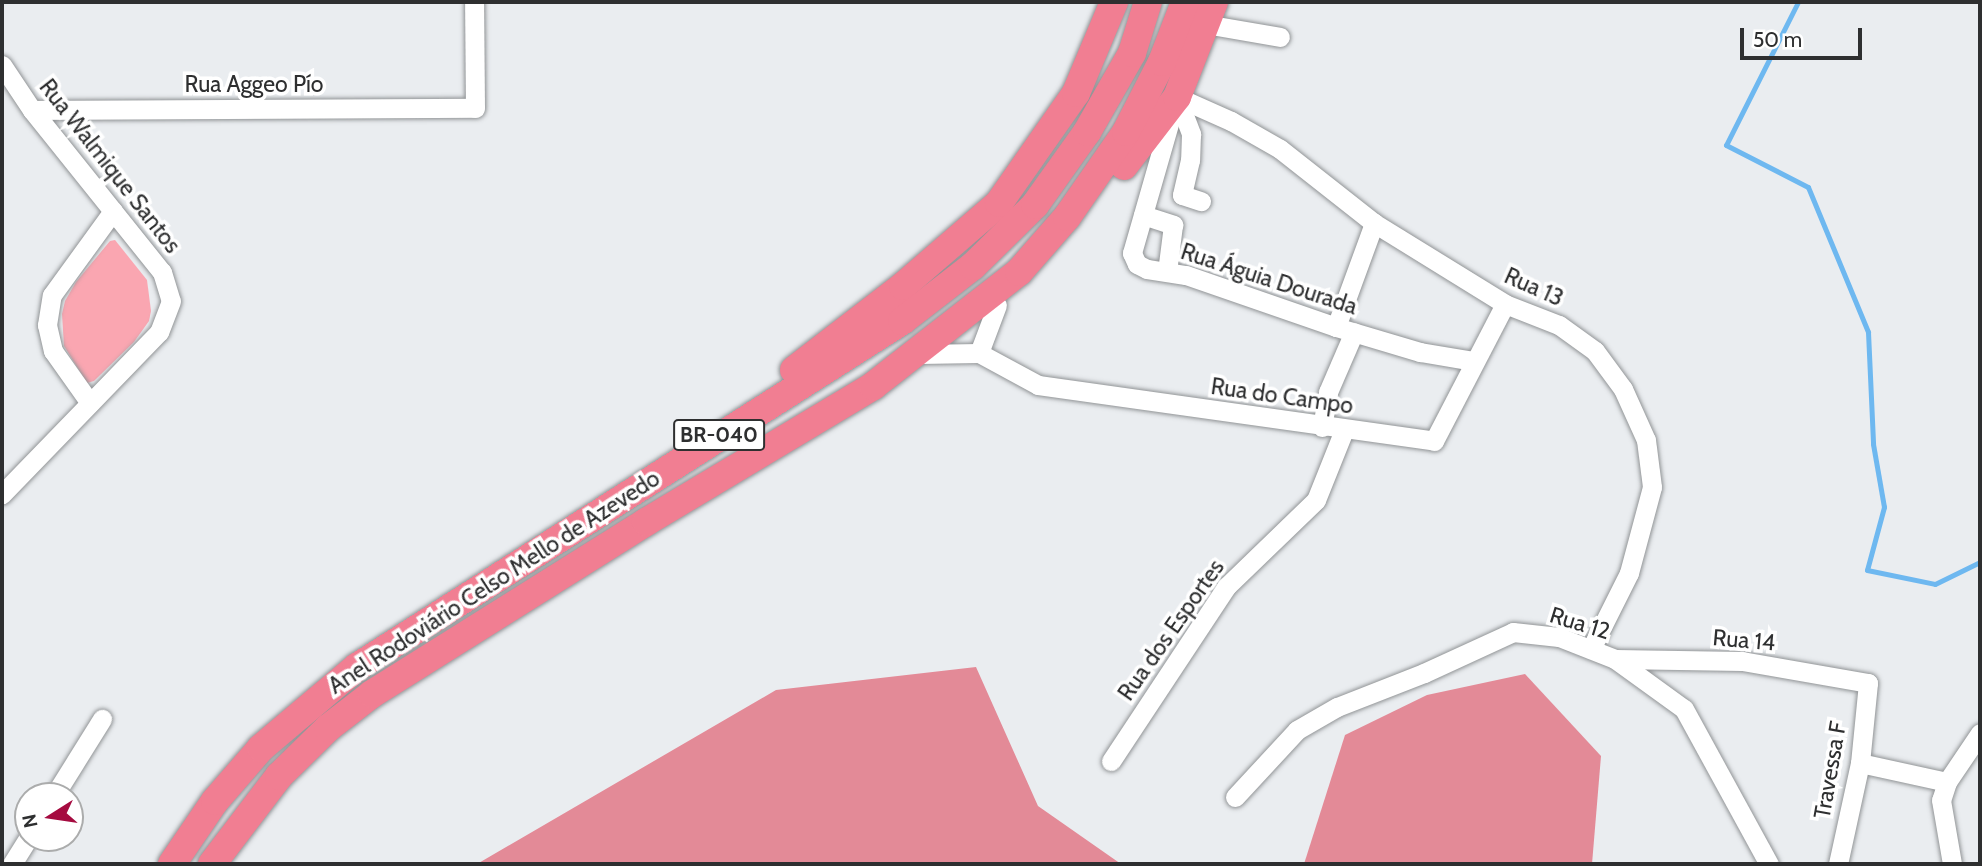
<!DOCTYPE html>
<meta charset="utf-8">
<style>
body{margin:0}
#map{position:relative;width:1982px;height:866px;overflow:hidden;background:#eaedf0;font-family:Cabin,sans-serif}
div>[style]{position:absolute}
.green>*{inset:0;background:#faa6b1}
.forest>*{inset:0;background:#e38a97}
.stream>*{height:5px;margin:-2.5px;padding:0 2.5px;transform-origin:2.5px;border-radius:2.5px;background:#6eb8f0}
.roads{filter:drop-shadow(0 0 2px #919496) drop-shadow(0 0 2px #919496)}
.minor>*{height:19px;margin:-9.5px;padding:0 9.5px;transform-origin:9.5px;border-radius:9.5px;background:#fff}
.highway>*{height:28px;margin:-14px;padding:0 14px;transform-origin:14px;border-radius:14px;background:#f17e92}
span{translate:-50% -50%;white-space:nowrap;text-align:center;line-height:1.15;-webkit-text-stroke:7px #fff;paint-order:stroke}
.shield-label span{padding:2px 5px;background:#fff;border:2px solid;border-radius:5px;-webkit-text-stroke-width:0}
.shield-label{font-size:21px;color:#2e2f30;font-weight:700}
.street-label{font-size:23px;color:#2e2f30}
.frame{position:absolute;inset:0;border:4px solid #2e2f30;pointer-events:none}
.north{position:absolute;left:14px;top:782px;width:70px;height:70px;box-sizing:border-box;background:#fff;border:2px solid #abacac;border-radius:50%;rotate:258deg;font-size:19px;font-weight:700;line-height:28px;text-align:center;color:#2e2f30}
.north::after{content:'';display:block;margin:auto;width:24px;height:32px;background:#a50b40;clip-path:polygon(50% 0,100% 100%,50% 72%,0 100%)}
.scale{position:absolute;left:1740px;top:28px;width:122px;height:32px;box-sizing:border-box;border:4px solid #2e2f30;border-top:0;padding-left:9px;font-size:21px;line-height:24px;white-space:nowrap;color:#2e2f30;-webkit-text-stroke:5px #fff;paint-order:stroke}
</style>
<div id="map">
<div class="green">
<i style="clip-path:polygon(115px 240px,147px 280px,151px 311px,149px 321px,134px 342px,94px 381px,87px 383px,64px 346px,62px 314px,65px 301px,76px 282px,110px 241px)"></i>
</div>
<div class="forest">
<i style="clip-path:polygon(976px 667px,1038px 806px,1121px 864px,477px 864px,776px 690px)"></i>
<i style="clip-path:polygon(1525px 674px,1601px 756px,1592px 864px,1304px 864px,1345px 735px,1427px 695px)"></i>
</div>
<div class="stream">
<i style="left:1798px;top:2px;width:160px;rotate:116.7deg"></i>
<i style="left:1726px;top:145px;width:92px;rotate:27.1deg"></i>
<i style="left:1808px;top:187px;width:157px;rotate:67.5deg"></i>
<i style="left:1868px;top:332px;width:112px;rotate:87.4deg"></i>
<i style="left:1873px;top:444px;width:64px;rotate:80.1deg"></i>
<i style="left:1884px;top:507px;width:65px;rotate:105.1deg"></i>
<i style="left:1867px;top:570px;width:69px;rotate:11.6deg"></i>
<i style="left:1935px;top:584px;width:50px;rotate:-26.1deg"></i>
</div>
<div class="roads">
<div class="minor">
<i style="left:1205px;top:24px;width:76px;rotate:9.8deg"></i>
<i style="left:2px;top:65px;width:54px;rotate:56.3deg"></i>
<i style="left:32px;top:110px;width:208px;rotate:51.3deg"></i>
<i style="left:162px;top:272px;width:30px;rotate:73deg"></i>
<i style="left:171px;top:301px;width:33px;rotate:111deg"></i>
<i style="left:159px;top:332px;width:226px;rotate:134.1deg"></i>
<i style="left:1177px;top:97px;width:59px;rotate:24deg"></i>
<i style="left:1231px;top:121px;width:56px;rotate:29.7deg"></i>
<i style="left:1280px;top:149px;width:120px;rotate:38.2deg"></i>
<i style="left:1374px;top:223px;width:154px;rotate:31.7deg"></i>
<i style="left:1505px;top:304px;width:58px;rotate:21.3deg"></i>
<i style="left:1559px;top:325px;width:44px;rotate:35.8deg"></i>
<i style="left:1595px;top:351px;width:47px;rotate:53.6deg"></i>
<i style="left:1623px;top:389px;width:56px;rotate:65.7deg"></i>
<i style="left:1646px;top:440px;width:47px;rotate:82.7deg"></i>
<i style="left:1652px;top:487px;width:89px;rotate:105deg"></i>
<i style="left:1629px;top:573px;width:85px;rotate:116.6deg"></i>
<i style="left:1177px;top:97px;width:40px;rotate:69deg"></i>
<i style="left:1191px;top:134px;width:26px;rotate:92deg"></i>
<i style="left:1190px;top:160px;width:36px;rotate:103deg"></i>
<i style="left:1182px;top:195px;width:20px;rotate:18deg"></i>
<i style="left:32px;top:110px;width:443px;rotate:-0.3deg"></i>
<i style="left:475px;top:108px;width:106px;rotate:-90.5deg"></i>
<i style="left:1173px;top:110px;width:149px;rotate:106deg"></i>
<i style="left:1132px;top:253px;width:12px;rotate:66deg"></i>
<i style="left:1137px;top:264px;width:11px;rotate:27deg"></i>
<i style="left:1147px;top:269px;width:39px;rotate:9deg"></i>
<i style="left:1186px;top:275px;width:159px;rotate:19.1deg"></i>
<i style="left:1336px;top:327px;width:88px;rotate:16.6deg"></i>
<i style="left:1420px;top:352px;width:55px;rotate:9.5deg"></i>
<i style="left:1143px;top:215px;width:32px;rotate:18deg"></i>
<i style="left:1173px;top:225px;width:47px;rotate:97.3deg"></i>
<i style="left:1336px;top:327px;width:111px;rotate:-69.9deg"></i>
<i style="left:979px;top:353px;width:51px;rotate:-69.4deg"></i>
<i style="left:919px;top:354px;width:60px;rotate:-1deg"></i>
<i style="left:979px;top:353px;width:67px;rotate:28.5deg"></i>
<i style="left:1038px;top:385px;width:400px;rotate:8deg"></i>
<i style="left:1434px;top:441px;width:154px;rotate:-62.6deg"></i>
<i style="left:90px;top:403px;width:64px;rotate:-125.4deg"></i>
<i style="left:53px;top:351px;width:27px;rotate:-103deg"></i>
<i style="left:47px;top:325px;width:30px;rotate:-81deg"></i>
<i style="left:52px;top:295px;width:104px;rotate:-54deg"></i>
<i style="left:1322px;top:427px;width:36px;rotate:-80deg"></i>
<i style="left:1328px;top:392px;width:65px;rotate:-66.6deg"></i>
<i style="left:1615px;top:659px;width:127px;rotate:0.9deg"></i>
<i style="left:1742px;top:661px;width:128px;rotate:9.9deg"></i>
<i style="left:1868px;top:683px;width:80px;rotate:95.7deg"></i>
<i style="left:1860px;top:763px;width:103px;rotate:102.3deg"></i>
<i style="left:1111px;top:761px;width:209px;rotate:-56.5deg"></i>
<i style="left:1226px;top:587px;width:125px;rotate:-44deg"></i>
<i style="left:1316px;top:500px;width:75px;rotate:-68.2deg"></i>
<i style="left:1860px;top:763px;width:89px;rotate:12.3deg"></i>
<i style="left:1947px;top:782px;width:59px;rotate:-56deg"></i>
<i style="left:1947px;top:782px;width:19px;rotate:108deg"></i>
<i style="left:1941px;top:800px;width:65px;rotate:80.2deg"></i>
<i style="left:54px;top:796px;width:91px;rotate:-58.1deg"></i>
<i style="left:1235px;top:797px;width:91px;rotate:-47.2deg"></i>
<i style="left:1297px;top:730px;width:46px;rotate:-29.9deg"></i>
<i style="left:1337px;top:707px;width:93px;rotate:-21.3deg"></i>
<i style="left:1424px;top:673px;width:98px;rotate:-24.7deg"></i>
<i style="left:1513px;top:632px;width:46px;rotate:6.2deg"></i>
<i style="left:1559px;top:637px;width:60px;rotate:21.4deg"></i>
<i style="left:1615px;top:659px;width:85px;rotate:35.9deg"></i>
<i style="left:1684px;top:709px;width:177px;rotate:61.3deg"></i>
<i style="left:12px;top:864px;width:31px;rotate:-58deg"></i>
</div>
<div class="highway">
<i style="left:1124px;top:166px;width:87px;rotate:-52.5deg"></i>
<i style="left:1177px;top:97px;width:102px;rotate:-68.7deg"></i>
<i style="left:794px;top:370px;width:138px;rotate:-37.6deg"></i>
<i style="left:903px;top:286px;width:127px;rotate:-40.8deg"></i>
<i style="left:999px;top:203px;width:134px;rotate:-55deg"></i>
<i style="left:1076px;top:93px;width:99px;rotate:-67.3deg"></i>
<i style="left:172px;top:864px;width:76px;rotate:-55.7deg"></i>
<i style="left:215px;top:801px;width:70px;rotate:-49deg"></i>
<i style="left:261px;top:748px;width:126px;rotate:-40.2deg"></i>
<i style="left:357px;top:667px;width:646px;rotate:-32.41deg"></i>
<i style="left:902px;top:321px;width:90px;rotate:-37.8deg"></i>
<i style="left:973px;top:266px;width:87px;rotate:-44.5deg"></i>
<i style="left:1035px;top:205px;width:90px;rotate:-54.5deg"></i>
<i style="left:1087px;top:132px;width:91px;rotate:-60.3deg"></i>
<i style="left:1132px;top:53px;width:53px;rotate:-72.6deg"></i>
<i style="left:212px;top:864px;width:111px;rotate:-52.7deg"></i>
<i style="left:279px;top:776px;width:69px;rotate:-44.4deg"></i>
<i style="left:328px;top:728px;width:56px;rotate:-37.7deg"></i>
<i style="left:372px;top:694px;width:324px;rotate:-32.1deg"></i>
<i style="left:646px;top:522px;width:265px;rotate:-30.9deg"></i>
<i style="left:873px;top:386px;width:185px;rotate:-38deg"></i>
<i style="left:1019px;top:272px;width:73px;rotate:-48.9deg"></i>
<i style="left:1067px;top:217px;width:103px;rotate:-55.2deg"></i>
<i style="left:1126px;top:132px;width:79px;rotate:-62.8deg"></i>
<i style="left:1162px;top:62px;width:64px;rotate:-69deg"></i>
</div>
</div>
<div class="shield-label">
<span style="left:719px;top:435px">BR-040</span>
</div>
<div class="street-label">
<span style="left:254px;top:84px">Rua Aggeo Pío</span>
<span style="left:110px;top:166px;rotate:52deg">Rua Walmique Santos</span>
<span style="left:1269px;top:279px;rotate:18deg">Rua Águia Dourada</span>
<span style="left:1534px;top:287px;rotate:24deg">Rua 13</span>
<span style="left:1282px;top:396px;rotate:8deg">Rua do Campo</span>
<span style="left:494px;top:582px;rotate:-33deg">Anel Rodoviário Celso Mello de Azevedo</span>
<span style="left:1580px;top:623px;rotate:17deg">Rua 12</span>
<span style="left:1171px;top:630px;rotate:-55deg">Rua dos Esportes</span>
<span style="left:1744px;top:640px;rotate:5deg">Rua 14</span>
<span style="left:1830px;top:770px;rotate:-80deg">Travessa F</span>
</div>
<div class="frame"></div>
<div class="north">N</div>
<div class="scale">50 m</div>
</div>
